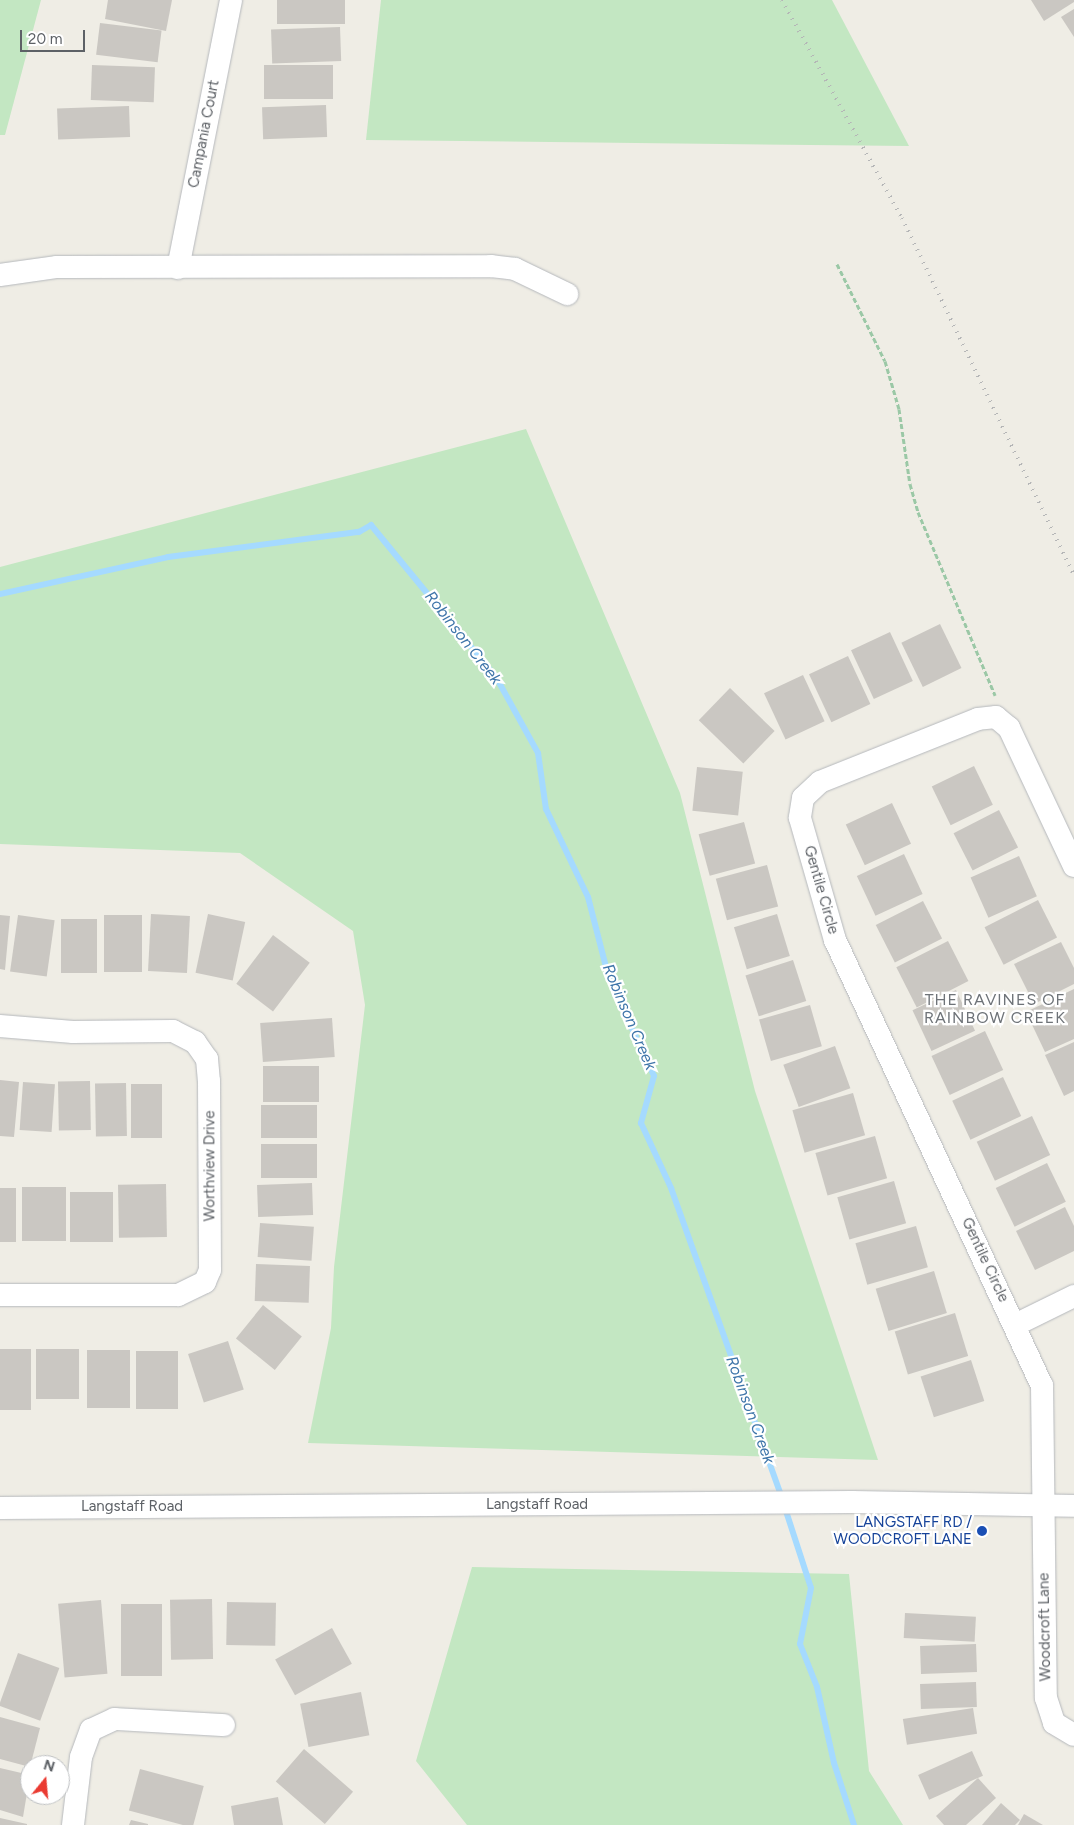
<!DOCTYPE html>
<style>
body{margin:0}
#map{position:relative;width:1074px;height:1825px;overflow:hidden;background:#efede5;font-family:Figtree,sans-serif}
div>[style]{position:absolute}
.green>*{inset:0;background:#c3e7c2}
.stream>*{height:6px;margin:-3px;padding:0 3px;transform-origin:3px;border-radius:3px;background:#a5daff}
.building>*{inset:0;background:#cac7c2;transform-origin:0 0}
.path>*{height:3px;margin-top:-1.5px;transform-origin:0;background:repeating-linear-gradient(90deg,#9bc8a6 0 5px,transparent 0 7.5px)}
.roads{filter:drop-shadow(0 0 1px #b5b8bc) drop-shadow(0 0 1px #b5b8bc)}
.minor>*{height:22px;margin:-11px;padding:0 11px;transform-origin:11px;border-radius:11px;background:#fff}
.rail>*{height:4px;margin-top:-2px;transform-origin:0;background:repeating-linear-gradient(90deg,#b4b5b6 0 1px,transparent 0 7px)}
.dots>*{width:14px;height:14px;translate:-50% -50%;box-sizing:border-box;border:2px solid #fff;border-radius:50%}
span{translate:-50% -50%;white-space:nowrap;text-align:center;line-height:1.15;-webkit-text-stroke:4.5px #fff;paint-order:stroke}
.street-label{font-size:15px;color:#5d6166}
.transit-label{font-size:15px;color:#164399}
.right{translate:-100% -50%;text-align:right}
.water-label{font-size:16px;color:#3e75a9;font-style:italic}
.neighbourhood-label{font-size:16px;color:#6e7378;letter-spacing:1px}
.north{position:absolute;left:20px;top:1755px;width:50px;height:50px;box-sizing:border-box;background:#fff;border:1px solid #bec0c2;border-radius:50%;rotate:17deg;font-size:14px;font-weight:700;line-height:20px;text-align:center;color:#5d6166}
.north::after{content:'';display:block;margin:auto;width:18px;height:22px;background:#ea3a31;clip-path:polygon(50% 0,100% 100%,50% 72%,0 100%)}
.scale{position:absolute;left:20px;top:30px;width:65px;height:22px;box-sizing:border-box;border:2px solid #5d6166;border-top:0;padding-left:6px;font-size:15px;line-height:18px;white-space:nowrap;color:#5d6166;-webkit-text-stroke:4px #fff;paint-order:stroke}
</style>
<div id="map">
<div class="green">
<i style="clip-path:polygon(0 0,41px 0,5px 135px,0 135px)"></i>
<i style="clip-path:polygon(381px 0,832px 0,909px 146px,366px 140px)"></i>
<i style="clip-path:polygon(526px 429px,680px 793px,755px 1091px,878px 1460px,308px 1443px,331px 1328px,334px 1267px,365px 1005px,353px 931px,240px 853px,0 844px,0 567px)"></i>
<i style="clip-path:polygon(472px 1567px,849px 1574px,869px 1771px,903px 1825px,467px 1825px,416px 1761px)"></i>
</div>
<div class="stream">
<i style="left:0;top:594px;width:172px;rotate:-12.4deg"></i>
<i style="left:168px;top:557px;width:193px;rotate:-7.5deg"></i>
<i style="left:359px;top:532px;width:14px;rotate:-30deg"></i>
<i style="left:371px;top:525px;width:197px;rotate:50.6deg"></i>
<i style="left:496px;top:677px;width:87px;rotate:61.1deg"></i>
<i style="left:538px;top:753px;width:57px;rotate:81.9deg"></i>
<i style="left:546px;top:809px;width:98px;rotate:64.5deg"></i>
<i style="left:588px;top:897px;width:85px;rotate:75.6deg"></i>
<i style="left:609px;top:979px;width:107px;rotate:65.1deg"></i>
<i style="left:654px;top:1076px;width:49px;rotate:105.5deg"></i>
<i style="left:641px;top:1123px;width:72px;rotate:65.2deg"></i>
<i style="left:671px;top:1188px;width:329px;rotate:70.3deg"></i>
<i style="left:785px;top:1508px;width:84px;rotate:72deg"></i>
<i style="left:811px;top:1588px;width:57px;rotate:101.1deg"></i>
<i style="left:800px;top:1644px;width:46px;rotate:68.4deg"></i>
<i style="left:817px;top:1687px;width:78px;rotate:77.4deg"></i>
<i style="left:834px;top:1763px;width:65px;rotate:72.1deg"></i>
</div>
<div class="building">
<i style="clip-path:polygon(108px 0,172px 0,166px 31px,105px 19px)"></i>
<i style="left:277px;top:0;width:68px;height:24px"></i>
<i style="clip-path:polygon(1031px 0,1074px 0,1074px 2px,1044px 21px)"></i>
<i style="clip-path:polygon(1074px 9px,1074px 37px,1061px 17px)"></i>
<i style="left:100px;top:23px;width:62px;height:32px;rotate:7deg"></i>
<i style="left:340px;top:27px;width:34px;height:69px;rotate:88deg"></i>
<i style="left:92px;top:65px;width:63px;height:35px;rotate:2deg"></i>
<i style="left:333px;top:65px;width:34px;height:69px;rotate:90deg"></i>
<i style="left:326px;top:105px;width:32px;height:64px;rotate:88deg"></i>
<i style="left:129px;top:106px;width:31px;height:72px;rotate:88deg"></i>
<i style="left:940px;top:624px;width:49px;height:43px;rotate:64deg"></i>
<i style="left:890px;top:632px;width:54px;height:43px;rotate:65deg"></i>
<i style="left:848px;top:656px;width:53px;height:43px;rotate:65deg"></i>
<i style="left:803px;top:675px;width:51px;height:43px;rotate:65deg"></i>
<i style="left:730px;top:688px;width:62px;height:45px;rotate:44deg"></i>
<i style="left:974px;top:766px;width:43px;height:47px;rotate:64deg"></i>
<i style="left:697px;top:767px;width:46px;height:44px;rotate:6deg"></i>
<i style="left:892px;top:803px;width:45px;height:51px;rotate:65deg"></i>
<i style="left:999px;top:810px;width:42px;height:51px;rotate:63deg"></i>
<i style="left:744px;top:822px;width:43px;height:47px;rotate:75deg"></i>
<i style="left:904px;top:854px;width:44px;height:52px;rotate:65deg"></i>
<i style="left:1019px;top:856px;width:44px;height:53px;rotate:66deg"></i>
<i style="left:767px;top:865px;width:43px;height:53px;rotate:75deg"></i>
<i style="left:1038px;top:900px;width:42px;height:60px;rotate:63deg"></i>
<i style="left:923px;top:901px;width:42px;height:53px;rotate:63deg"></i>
<i style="left:151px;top:914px;width:39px;height:57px;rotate:3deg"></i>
<i style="left:208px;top:914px;width:38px;height:60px;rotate:12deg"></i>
<i style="left:777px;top:914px;width:44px;height:45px;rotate:73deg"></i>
<i style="clip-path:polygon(0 915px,10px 916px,5px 970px,0 969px)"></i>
<i style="left:18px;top:915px;width:37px;height:57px;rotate:8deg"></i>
<i style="left:104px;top:915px;width:38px;height:57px"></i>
<i style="left:61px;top:919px;width:36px;height:54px"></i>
<i style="left:273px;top:935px;width:46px;height:61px;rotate:37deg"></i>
<i style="left:948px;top:941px;width:45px;height:58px;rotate:63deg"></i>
<i style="clip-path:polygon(1061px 942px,1074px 968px,1074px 984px,1034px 1004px,1014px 964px)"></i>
<i style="left:793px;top:960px;width:43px;height:50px;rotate:72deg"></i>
<i style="clip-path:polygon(1074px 989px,1074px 1039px,1045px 1052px,1026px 1012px)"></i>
<i style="left:956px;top:990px;width:45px;height:48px;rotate:65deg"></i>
<i style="left:810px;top:1005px;width:43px;height:53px;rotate:74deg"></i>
<i style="left:332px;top:1018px;width:39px;height:72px;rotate:86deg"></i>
<i style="left:985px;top:1031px;width:43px;height:59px;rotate:65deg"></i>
<i style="clip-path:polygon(1074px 1042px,1074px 1091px,1064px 1096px,1045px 1055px)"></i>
<i style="left:835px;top:1046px;width:45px;height:55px;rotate:70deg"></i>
<i style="left:263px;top:1066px;width:56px;height:36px"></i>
<i style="left:1003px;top:1077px;width:43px;height:56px;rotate:65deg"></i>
<i style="clip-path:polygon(0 1080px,19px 1082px,14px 1137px,0 1136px)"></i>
<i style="left:90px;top:1081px;width:49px;height:32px;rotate:89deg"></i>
<i style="left:23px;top:1082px;width:32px;height:48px;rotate:4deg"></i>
<i style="left:126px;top:1083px;width:53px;height:31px;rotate:89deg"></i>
<i style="left:131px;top:1084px;width:31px;height:54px"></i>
<i style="left:853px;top:1093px;width:44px;height:63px;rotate:74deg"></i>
<i style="left:261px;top:1105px;width:56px;height:33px"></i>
<i style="left:1032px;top:1116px;width:43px;height:61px;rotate:65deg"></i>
<i style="left:875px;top:1136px;width:44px;height:62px;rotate:74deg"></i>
<i style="left:261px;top:1144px;width:56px;height:34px"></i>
<i style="left:1047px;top:1163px;width:43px;height:57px;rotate:64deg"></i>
<i style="left:894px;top:1181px;width:44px;height:59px;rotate:74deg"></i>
<i style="left:312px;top:1183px;width:32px;height:55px;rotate:88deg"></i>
<i style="left:166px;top:1184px;width:53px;height:48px;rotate:89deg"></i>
<i style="left:66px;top:1187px;width:54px;height:44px;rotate:90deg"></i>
<i style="left:0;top:1188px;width:16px;height:54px"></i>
<i style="left:70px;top:1192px;width:43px;height:50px"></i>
<i style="clip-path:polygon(1065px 1207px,1074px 1226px,1074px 1251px,1035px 1270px,1016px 1231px)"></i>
<i style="left:260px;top:1223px;width:54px;height:34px;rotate:4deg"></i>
<i style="left:916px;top:1226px;width:43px;height:63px;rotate:74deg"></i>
<i style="left:256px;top:1264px;width:54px;height:37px;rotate:2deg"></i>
<i style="left:934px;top:1271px;width:44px;height:61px;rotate:73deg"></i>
<i style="left:263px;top:1305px;width:50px;height:43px;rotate:39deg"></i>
<i style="left:955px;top:1313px;width:45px;height:63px;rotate:73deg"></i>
<i style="left:228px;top:1341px;width:51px;height:42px;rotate:72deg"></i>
<i style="left:0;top:1349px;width:31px;height:61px"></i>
<i style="left:36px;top:1349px;width:43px;height:50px"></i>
<i style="left:87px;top:1350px;width:43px;height:58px"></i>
<i style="left:136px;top:1351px;width:42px;height:58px"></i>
<i style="left:971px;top:1360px;width:43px;height:53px;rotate:72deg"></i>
<i style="left:212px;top:1599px;width:60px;height:42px;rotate:89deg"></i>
<i style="left:101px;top:1600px;width:74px;height:43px;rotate:85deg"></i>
<i style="left:227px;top:1602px;width:49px;height:43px;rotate:1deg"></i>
<i style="left:121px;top:1604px;width:41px;height:72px"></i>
<i style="left:905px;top:1613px;width:71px;height:25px;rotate:3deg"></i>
<i style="left:332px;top:1628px;width:41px;height:65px;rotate:61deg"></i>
<i style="left:976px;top:1644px;width:28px;height:56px;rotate:88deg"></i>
<i style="left:18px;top:1653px;width:44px;height:56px;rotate:20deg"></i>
<i style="left:976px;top:1682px;width:25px;height:56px;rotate:88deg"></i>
<i style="left:361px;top:1692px;width:44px;height:62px;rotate:79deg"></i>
<i style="left:973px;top:1708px;width:26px;height:71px;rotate:81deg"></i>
<i style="clip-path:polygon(0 1717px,40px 1728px,30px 1767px,0 1759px)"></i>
<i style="left:304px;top:1749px;width:65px;height:43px;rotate:41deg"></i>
<i style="left:972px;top:1751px;width:27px;height:59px;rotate:66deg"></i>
<i style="clip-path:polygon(0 1768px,30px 1775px,23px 1817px,0 1810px)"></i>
<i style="left:140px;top:1769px;width:66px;height:43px;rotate:15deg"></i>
<i style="clip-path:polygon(978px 1778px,996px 1798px,966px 1825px,944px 1825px,936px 1816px)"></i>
<i style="clip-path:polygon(278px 1797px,283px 1825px,234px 1825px,231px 1806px)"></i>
<i style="clip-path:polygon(1001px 1803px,1020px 1820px,1015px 1825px,982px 1825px)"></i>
<i style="clip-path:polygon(1024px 1814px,1043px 1825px,1018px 1825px)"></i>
<i style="clip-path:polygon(0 1818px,27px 1824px,27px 1825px,0 1825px)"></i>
<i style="clip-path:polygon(131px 1820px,148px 1824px,148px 1825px,129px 1825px)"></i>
</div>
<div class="path">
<i style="left:837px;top:264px;width:108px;rotate:63.7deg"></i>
<i style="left:885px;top:361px;width:50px;rotate:73.7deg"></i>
<i style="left:899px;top:409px;width:76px;rotate:81.7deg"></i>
<i style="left:910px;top:484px;width:29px;rotate:74deg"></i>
<i style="left:918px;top:512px;width:199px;rotate:67.2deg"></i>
</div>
<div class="roads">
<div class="minor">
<i style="left:178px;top:268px;width:273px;rotate:-78.8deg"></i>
<i style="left:0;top:275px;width:58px;rotate:-8deg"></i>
<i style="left:57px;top:267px;width:434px;rotate:-0.1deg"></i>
<i style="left:491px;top:266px;width:24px;rotate:7deg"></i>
<i style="left:515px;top:269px;width:58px;rotate:25.7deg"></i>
<i style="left:1074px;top:866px;width:153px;rotate:-115.2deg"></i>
<i style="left:1009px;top:728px;width:17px;rotate:-140deg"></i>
<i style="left:996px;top:717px;width:18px;rotate:174deg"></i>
<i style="left:978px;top:719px;width:170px;rotate:158.3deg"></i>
<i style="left:820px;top:782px;width:23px;rotate:137deg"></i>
<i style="left:803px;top:798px;width:20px;rotate:99deg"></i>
<i style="left:800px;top:818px;width:127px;rotate:74deg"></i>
<i style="left:835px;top:940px;width:491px;rotate:65.1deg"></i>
<i style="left:1042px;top:1385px;width:313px;rotate:89.3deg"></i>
<i style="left:1046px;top:1698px;width:26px;rotate:72deg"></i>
<i style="left:1054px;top:1723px;width:23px;rotate:31deg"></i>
<i style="left:0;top:1026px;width:73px;rotate:4.7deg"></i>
<i style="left:73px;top:1032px;width:100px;rotate:-0.6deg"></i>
<i style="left:173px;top:1031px;width:25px;rotate:27deg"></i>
<i style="left:195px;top:1042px;width:21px;rotate:55deg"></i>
<i style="left:207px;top:1059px;width:22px;rotate:85deg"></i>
<i style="left:209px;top:1081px;width:189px;rotate:89.7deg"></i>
<i style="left:210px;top:1270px;width:13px;rotate:113deg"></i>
<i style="left:205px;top:1282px;width:30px;rotate:154deg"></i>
<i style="left:178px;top:1295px;width:178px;rotate:180deg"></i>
<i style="left:1015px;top:1325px;width:66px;rotate:-26.2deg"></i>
<i style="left:0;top:1508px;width:852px;rotate:-0.4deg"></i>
<i style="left:852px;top:1502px;width:222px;rotate:1deg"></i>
<i style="left:73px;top:1825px;width:68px;rotate:-83.3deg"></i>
<i style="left:81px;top:1757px;width:29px;rotate:-70deg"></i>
<i style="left:91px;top:1730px;width:26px;rotate:-25deg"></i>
<i style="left:115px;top:1719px;width:109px;rotate:3.2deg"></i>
</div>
</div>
<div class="rail">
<i style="left:782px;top:0;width:249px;rotate:61.2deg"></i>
<i style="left:902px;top:218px;width:396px;rotate:64.3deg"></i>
</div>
<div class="dots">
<i style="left:982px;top:1531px;background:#1a4fb4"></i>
</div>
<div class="street-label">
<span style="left:204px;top:134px;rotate:-79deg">Campania Court</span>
<span style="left:821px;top:890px;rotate:74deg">Gentile Circle</span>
<span style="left:210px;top:1166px;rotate:-90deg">Worthview Drive</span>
<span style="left:985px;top:1260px;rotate:65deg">Gentile Circle</span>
<span style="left:537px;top:1505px">Langstaff Road</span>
<span style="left:132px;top:1507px">Langstaff Road</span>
<span style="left:1045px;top:1627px;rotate:-91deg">Woodcroft Lane</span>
</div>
<div class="transit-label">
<span class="right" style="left:972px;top:1531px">LANGSTAFF RD /<br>WOODCROFT LANE</span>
</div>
<div class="water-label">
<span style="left:463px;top:638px;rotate:52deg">Robinson Creek</span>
<span style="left:629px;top:1017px;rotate:67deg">Robinson Creek</span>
<span style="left:750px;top:1410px;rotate:70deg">Robinson Creek</span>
</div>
<div class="neighbourhood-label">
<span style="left:995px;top:1009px">THE RAVINES OF<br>RAINBOW CREEK</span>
</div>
<div class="north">N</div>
<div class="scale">20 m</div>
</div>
